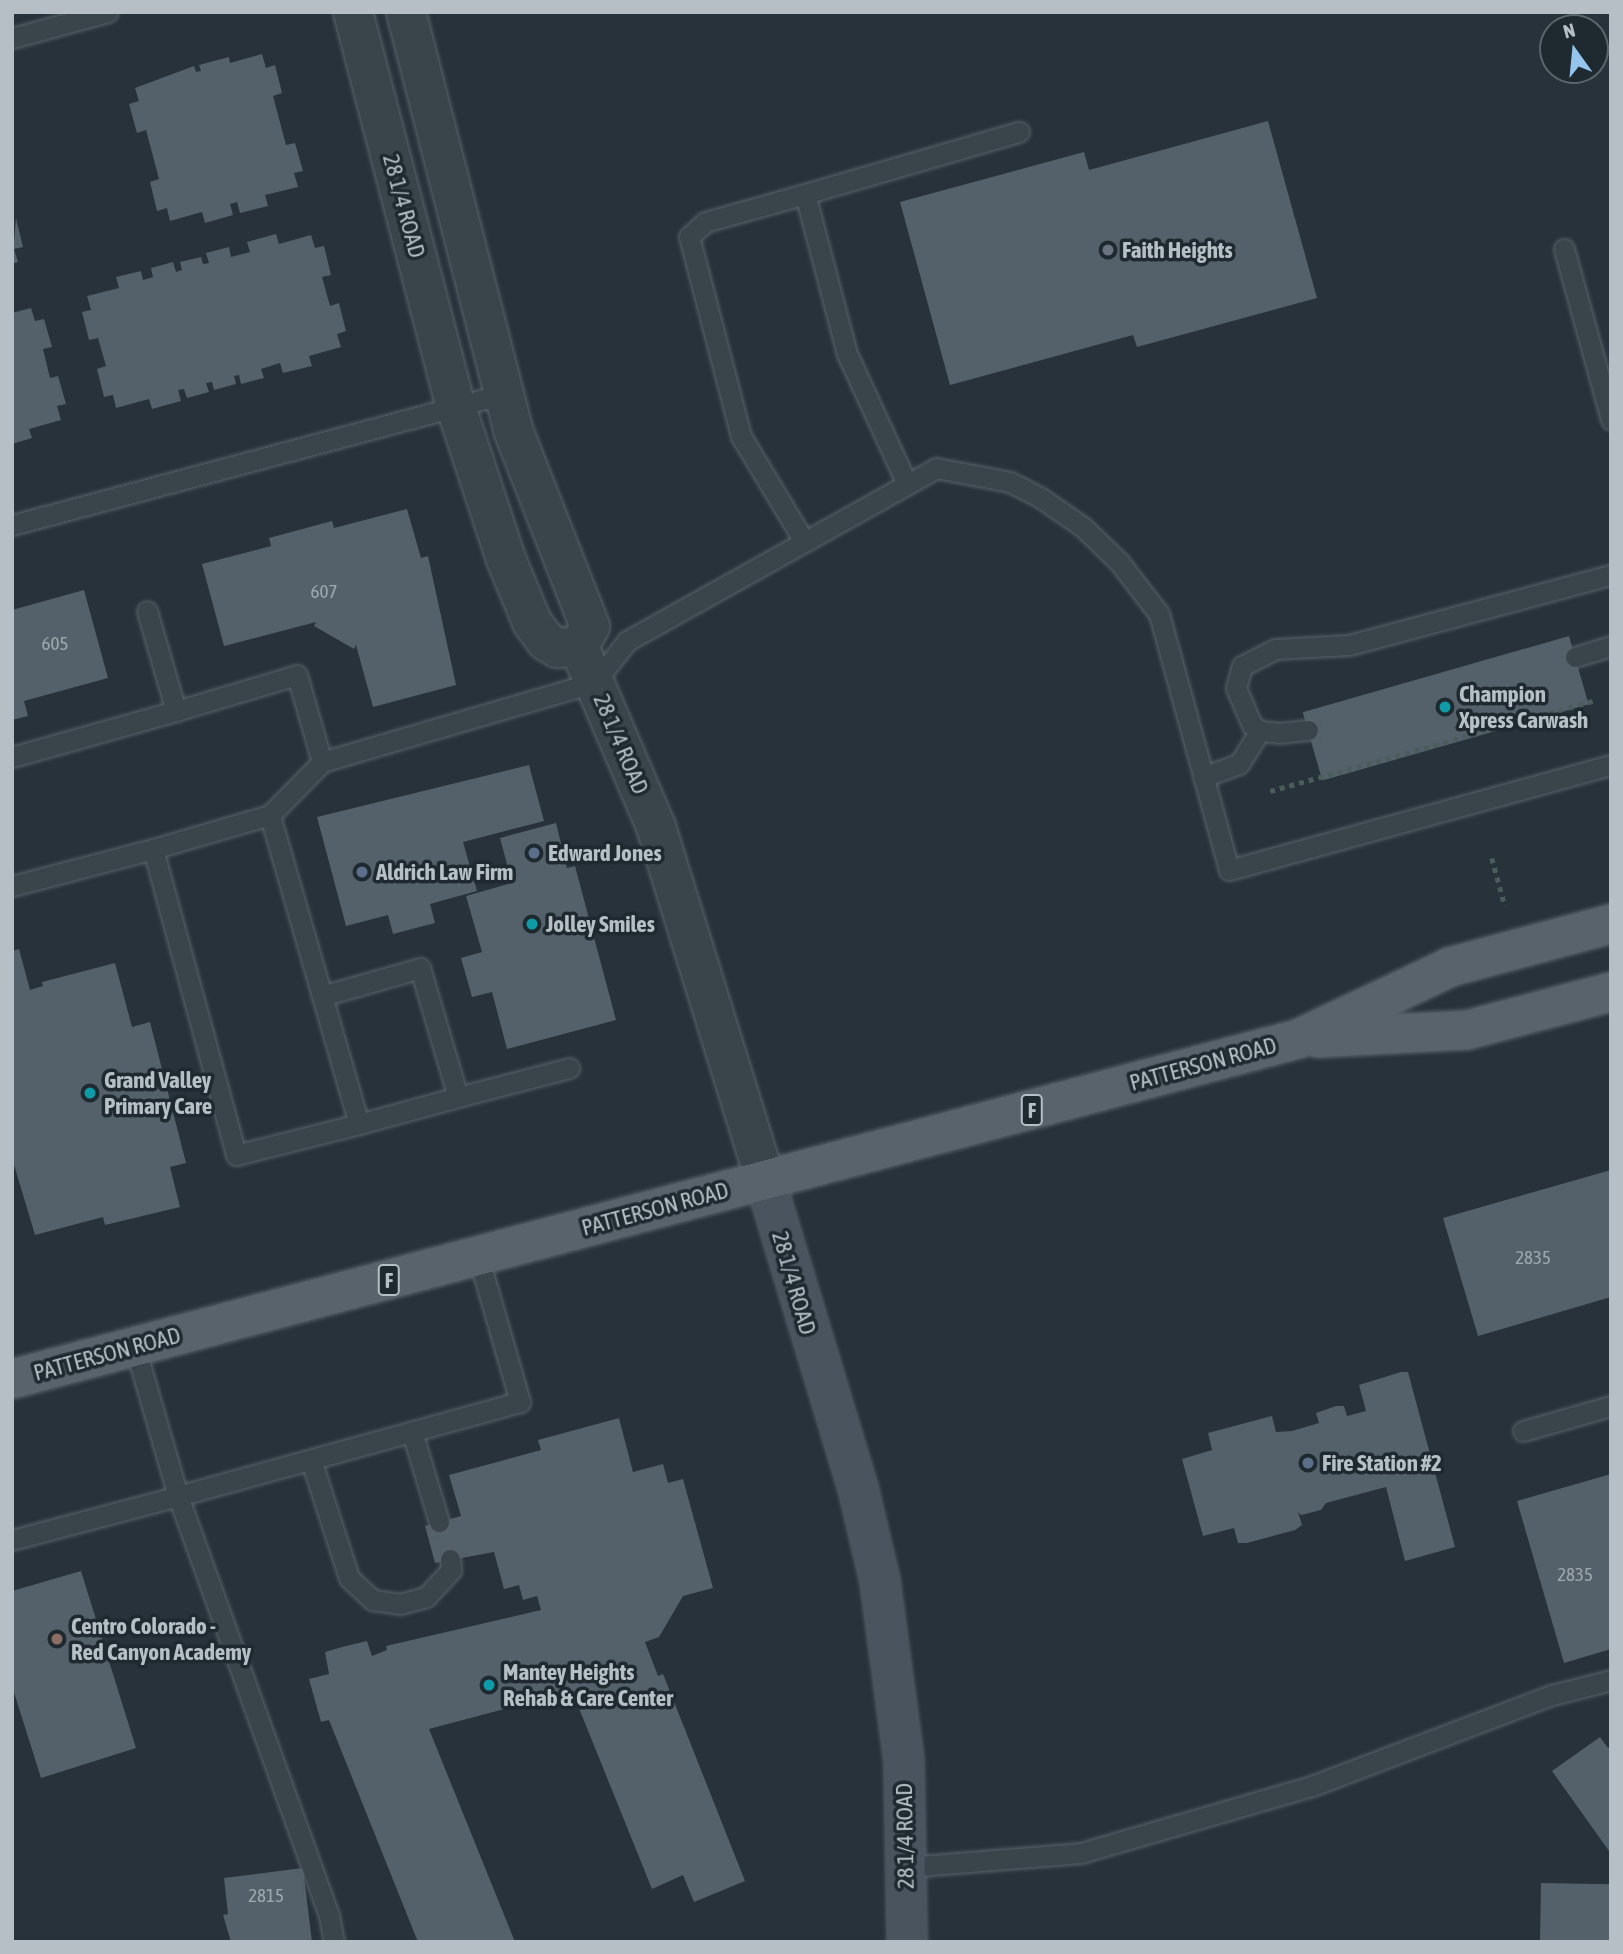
<!DOCTYPE html>
<style>
body{margin:0}
#map{position:relative;width:1623px;height:1954px;overflow:hidden;background:#27323b;font-family:"Asap Condensed",sans-serif}
div>[style]{position:absolute}
.building>*{inset:0;background:#54616a;transform-origin:0 0}
.path>*{height:4.5px;margin-top:-2.25px;transform-origin:0;background:repeating-linear-gradient(90deg,#4a5d5b 0 5px,transparent 0 10px)}
.roads{filter:drop-shadow(0 0 2px #586269) drop-shadow(0 0 2px #586269)}
.service>*{height:19px;margin:-9.5px;padding:0 9.5px;transform-origin:9.5px;border-radius:9.5px;background:#3a444b}
.tertiary>*{height:38px;margin:-19px;padding:0 19px;transform-origin:19px;border-radius:19px;background:#3a444b}
.secondary>*{height:38px;margin:-19px;padding:0 19px;transform-origin:19px;border-radius:19px;background:#49545e}
.primary>*{height:38px;margin:-19px;padding:0 19px;transform-origin:19px;border-radius:19px;background:#58636b}
.dots>*{width:19px;height:19px;translate:-50% -50%;box-sizing:border-box;border:4px solid #1f2930;border-radius:50%}
span{translate:-50% -50%;white-space:nowrap;text-align:center;line-height:1.15;-webkit-text-stroke:7px #1f2930;paint-order:stroke}
.number-label{font-size:19px;color:#9ea8af}
.number-label span{-webkit-text-stroke-width:0}
.shield-label span{padding:2px 5px;background:#1f2930;border:2px solid;border-radius:5px;-webkit-text-stroke-width:0}
.shield-label{font-size:21px;color:#b6bfc6;font-weight:700}
.street-label{font-size:23px;color:#b6bfc6}
.poi-label{font-size:23px;color:#b6bfc6;font-weight:700}
.left{translate:0 -50%;text-align:left}
.frame{position:absolute;inset:0;border:14px solid #b6bfc6;pointer-events:none}
.north{position:absolute;left:1539px;top:14px;width:70px;height:70px;box-sizing:border-box;background:#1f2930;border:2px solid #5b656c;border-radius:50%;rotate:345deg;font-size:19px;font-weight:700;line-height:28px;text-align:center;color:#b6bfc6}
.north::after{content:'';display:block;margin:auto;width:24px;height:32px;background:#95c5ec;clip-path:polygon(50% 0,100% 100%,50% 72%,0 100%)}
</style>
<div id="map">
<div class="building">
<i style="clip-path:polygon(262px 54px,266px 68px,275px 65px,282px 93px,273px 96px,286px 145px,295px 143px,303px 171px,294px 173px,298px 187px,265px 195px,268px 206px,240px 213px,237px 202px,230px 204px,233px 215px,205px 223px,202px 212px,170px 221px,167px 208px,157px 211px,150px 182px,159px 179px,146px 130px,137px 133px,129px 104px,139px 101px,135px 88px,194px 66px,196px 72px,201px 71px,199px 65px,229px 57px,230px 63px)"></i>
<i style="clip-path:polygon(1268px 121px,1317px 298px,1137px 347px,1133px 335px,950px 385px,900px 202px,1084px 152px,1089px 170px)"></i>
<i style="clip-path:polygon(16px 218px,23px 247px,14px 249px,18px 262px,12px 264px)"></i>
<i style="clip-path:polygon(276px 234px,279px 244px,311px 235px,315px 248px,324px 246px,331px 275px,322px 277px,330px 306px,339px 303px,346px 331px,337px 334px,341px 347px,309px 356px,312px 366px,283px 373px,280px 363px,261px 369px,264px 378px,241px 384px,239px 375px,234px 376px,236px 384px,214px 390px,212px 382px,206px 383px,209px 392px,187px 398px,184px 389px,178px 390px,181px 401px,152px 409px,149px 399px,116px 408px,113px 395px,104px 397px,97px 369px,106px 366px,98px 338px,89px 340px,82px 312px,91px 310px,87px 296px,119px 288px,116px 277px,141px 271px,143px 280px,153px 277px,151px 268px,173px 262px,176px 272px,182px 270px,180px 262px,201px 257px,203px 264px,209px 263px,206px 253px,229px 247px,231px 257px,250px 252px,247px 242px)"></i>
<i style="clip-path:polygon(31px 308px,35px 321px,44px 319px,52px 347px,43px 349px,50px 378px,58px 376px,66px 404px,57px 406px,61px 420px,29px 429px,32px 438px,12px 444px,12px 313px)"></i>
<i style="clip-path:polygon(407px 509px,421px 558px,428px 556px,456px 685px,373px 707px,356px 645px,354px 649px,314px 626px,316px 622px,224px 646px,202px 564px,271px 546px,269px 538px,332px 521px,334px 528px)"></i>
<i style="clip-path:polygon(84px 590px,108px 678px,24px 701px,28px 716px,12px 720px,12px 610px)"></i>
<i style="left:1569px;top:636px;width:71px;height:277px;rotate:74deg"></i>
<i style="clip-path:polygon(529px 765px,544px 821px,463px 842px,477px 891px,430px 904px,435px 923px,393px 934px,388px 915px,346px 926px,317px 817px)"></i>
<i style="clip-path:polygon(556px 823px,567px 868px,575px 866px,616px 1020px,507px 1049px,492px 992px,472px 997px,461px 958px,482px 952px,466px 896px,512px 883px,500px 838px)"></i>
<i style="clip-path:polygon(19px 949px,30px 990px,43px 986px,42px 982px,115px 963px,132px 1027px,150px 1022px,186px 1163px,170px 1167px,180px 1207px,105px 1225px,103px 1217px,35px 1235px,12px 1158px,12px 951px)"></i>
<i style="clip-path:polygon(1611px 1170px,1611px 1297px,1478px 1336px,1443px 1218px)"></i>
<i style="clip-path:polygon(1401px 1372px,1408px 1372px,1455px 1547px,1405px 1561px,1386px 1487px,1326px 1503px,1321px 1510px,1301px 1515px,1298px 1512px,1302px 1525px,1295px 1530px,1247px 1543px,1238px 1543px,1234px 1528px,1203px 1536px,1182px 1459px,1212px 1450px,1208px 1433px,1272px 1416px,1276px 1432px,1292px 1431px,1319px 1423px,1316px 1413px,1336px 1406px,1344px 1406px,1347px 1416px,1366px 1411px,1359px 1385px)"></i>
<i style="clip-path:polygon(619px 1418px,633px 1472px,663px 1464px,668px 1483px,683px 1479px,713px 1588px,683px 1596px,659px 1637px,645px 1642px,658px 1676px,663px 1674px,745px 1881px,694px 1902px,683px 1875px,652px 1889px,572px 1691px,429px 1729px,515px 1942px,418px 1942px,329px 1720px,321px 1722px,309px 1679px,329px 1674px,325px 1652px,342px 1647px,367px 1641px,372px 1656px,387px 1650px,386px 1646px,541px 1610px,537px 1596px,523px 1600px,519px 1585px,504px 1589px,494px 1552px,435px 1563px,425px 1526px,461px 1516px,449px 1475px,541px 1450px,538px 1440px)"></i>
<i style="clip-path:polygon(1611px 1474px,1611px 1649px,1564px 1663px,1517px 1501px)"></i>
<i style="clip-path:polygon(81px 1571px,136px 1748px,41px 1778px,12px 1686px,12px 1591px)"></i>
<i style="clip-path:polygon(1600px 1737px,1608px 1748px,1611px 1746px,1609px 1851px,1552px 1771px)"></i>
<i style="clip-path:polygon(303px 1868px,312px 1942px,231px 1942px,223px 1915px,228px 1914px,224px 1878px)"></i>
<i style="left:1541px;top:1883px;width:70px;height:57px;rotate:1deg"></i>
</div>
<div class="path">
<i style="left:1270px;top:791px;width:339px;rotate:-15.6deg"></i>
<i style="left:1492px;top:858px;width:50px;rotate:74.8deg"></i>
</div>
<div class="roads">
<div class="service">
<i style="left:12px;top:38px;width:99px;rotate:-15.2deg"></i>
<i style="left:1564px;top:249px;width:177px;rotate:74.6deg"></i>
<i style="left:906px;top:482px;width:141px;rotate:-114.7deg"></i>
<i style="left:847px;top:354px;width:165px;rotate:-104.7deg"></i>
<i style="left:805px;top:194px;width:223px;rotate:-16.2deg"></i>
<i style="left:12px;top:525px;width:508px;rotate:-14.94deg"></i>
<i style="left:804px;top:541px;width:122px;rotate:-121deg"></i>
<i style="left:741px;top:436px;width:206px;rotate:-104.6deg"></i>
<i style="left:689px;top:237px;width:22px;rotate:-43deg"></i>
<i style="left:705px;top:222px;width:104px;rotate:-15.6deg"></i>
<i style="left:1575px;top:657px;width:38px;rotate:-17deg"></i>
<i style="left:176px;top:711px;width:126px;rotate:-16.6deg"></i>
<i style="left:297px;top:675px;width:91px;rotate:74deg"></i>
<i style="left:1308px;top:730px;width:28px;rotate:174deg"></i>
<i style="left:1280px;top:733px;width:20px;rotate:-174deg"></i>
<i style="left:1260px;top:731px;width:10px;rotate:-143deg"></i>
<i style="left:1252px;top:725px;width:40px;rotate:-113.4deg"></i>
<i style="left:1236px;top:688px;width:23px;rotate:-75deg"></i>
<i style="left:1242px;top:666px;width:37px;rotate:-27deg"></i>
<i style="left:1275px;top:649px;width:74px;rotate:-3.1deg"></i>
<i style="left:1349px;top:645px;width:271px;rotate:-15deg"></i>
<i style="left:12px;top:757px;width:170px;rotate:-15.7deg"></i>
<i style="left:176px;top:711px;width:104px;rotate:-106.2deg"></i>
<i style="left:1203px;top:777px;width:38px;rotate:-20deg"></i>
<i style="left:1239px;top:764px;width:39px;rotate:-58deg"></i>
<i style="left:153px;top:849px;width:122px;rotate:-16.2deg"></i>
<i style="left:12px;top:886px;width:146px;rotate:-14.7deg"></i>
<i style="left:153px;top:849px;width:317px;rotate:74.8deg"></i>
<i style="left:236px;top:1155px;width:127px;rotate:-14.1deg"></i>
<i style="left:359px;top:1124px;width:322px;rotate:-106.1deg"></i>
<i style="left:270px;top:815px;width:74px;rotate:-45.5deg"></i>
<i style="left:322px;top:762px;width:284px;rotate:-16.3deg"></i>
<i style="left:595px;top:682px;width:52px;rotate:-52deg"></i>
<i style="left:627px;top:641px;width:354px;rotate:-29.2deg"></i>
<i style="left:936px;top:468px;width:75px;rotate:10.7deg"></i>
<i style="left:1010px;top:482px;width:35px;rotate:27deg"></i>
<i style="left:1041px;top:498px;width:51px;rotate:34.6deg"></i>
<i style="left:1083px;top:527px;width:52px;rotate:44.2deg"></i>
<i style="left:1120px;top:563px;width:64px;rotate:52.6deg"></i>
<i style="left:1159px;top:614px;width:265px;rotate:74.7deg"></i>
<i style="left:1229px;top:870px;width:396px;rotate:-15.4deg"></i>
<i style="left:322px;top:996px;width:102px;rotate:-15.9deg"></i>
<i style="left:420px;top:968px;width:134px;rotate:73.6deg"></i>
<i style="left:458px;top:1097px;width:103px;rotate:164.7deg"></i>
<i style="left:458px;top:1097px;width:115px;rotate:-14.6deg"></i>
<i style="left:135px;top:1347px;width:155px;rotate:73.9deg"></i>
<i style="left:178px;top:1496px;width:355px;rotate:-15.4deg"></i>
<i style="left:520px;top:1402px;width:152px;rotate:-106deg"></i>
<i style="left:1523px;top:1431px;width:91px;rotate:-15.9deg"></i>
<i style="left:412px;top:1432px;width:94px;rotate:73.3deg"></i>
<i style="left:311px;top:1460px;width:124px;rotate:72.1deg"></i>
<i style="left:349px;top:1578px;width:33px;rotate:43deg"></i>
<i style="left:373px;top:1600px;width:27px;rotate:8deg"></i>
<i style="left:400px;top:1604px;width:27px;rotate:-15deg"></i>
<i style="left:426px;top:1597px;width:37px;rotate:-47deg"></i>
<i style="left:451px;top:1570px;width:11px;rotate:-95deg"></i>
<i style="left:12px;top:1540px;width:172px;rotate:-14.8deg"></i>
<i style="left:178px;top:1496px;width:446px;rotate:70.2deg"></i>
<i style="left:329px;top:1916px;width:26px;rotate:79deg"></i>
<i style="left:907px;top:1867px;width:175px;rotate:-4.6deg"></i>
<i style="left:1081px;top:1853px;width:241px;rotate:-16.2deg"></i>
<i style="left:1312px;top:1786px;width:257px;rotate:-20.8deg"></i>
<i style="left:1552px;top:1695px;width:61px;rotate:-14.3deg"></i>
</div>
<div class="tertiary">
<i style="left:353px;top:12px;width:408px;rotate:75.4deg"></i>
<i style="left:456px;top:407px;width:160px;rotate:71.8deg"></i>
<i style="left:506px;top:559px;width:68px;rotate:67.6deg"></i>
<i style="left:532px;top:622px;width:24px;rotate:54deg"></i>
<i style="left:546px;top:641px;width:13px;rotate:32deg"></i>
<i style="left:557px;top:648px;width:22px;rotate:-3deg"></i>
<i style="left:406px;top:12px;width:431px;rotate:75.6deg"></i>
<i style="left:513px;top:430px;width:211px;rotate:68.6deg"></i>
<i style="left:590px;top:626px;width:24px;rotate:118deg"></i>
<i style="left:579px;top:647px;width:196px;rotate:66.8deg"></i>
<i style="left:656px;top:827px;width:369px;rotate:72.8deg"></i>
</div>
<div class="secondary">
<i style="left:765px;top:1180px;width:322px;rotate:73.2deg"></i>
<i style="left:858px;top:1488px;width:96px;rotate:76.7deg"></i>
<i style="left:880px;top:1581px;width:183px;rotate:82.4deg"></i>
<i style="left:904px;top:1762px;width:180px;rotate:89deg"></i>
</div>
<div class="primary">
<i style="left:1318px;top:1038px;width:149px;rotate:-3.1deg"></i>
<i style="left:1467px;top:1030px;width:149px;rotate:-14.8deg"></i>
<i style="left:12px;top:1379px;width:1330px;rotate:-14.81deg"></i>
<i style="left:1298px;top:1039px;width:168px;rotate:-25.3deg"></i>
<i style="left:1450px;top:967px;width:167px;rotate:-15deg"></i>
</div>
</div>
<div class="dots">
<i style="left:1108px;top:250px;background:#6b7280"></i>
<i style="left:1445px;top:707px;background:#0f9aa8"></i>
<i style="left:534px;top:853px;background:#5c6f8a"></i>
<i style="left:362px;top:872px;background:#5c6f8a"></i>
<i style="left:532px;top:924px;background:#0f9aa8"></i>
<i style="left:90px;top:1093px;background:#0f9aa8"></i>
<i style="left:1308px;top:1463px;background:#5c6f8a"></i>
<i style="left:57px;top:1639px;background:#8d6e63"></i>
<i style="left:489px;top:1685px;background:#0f9aa8"></i>
</div>
<div class="number-label">
<span style="left:324px;top:592px">607</span>
<span style="left:55px;top:644px">605</span>
<span style="left:1533px;top:1258px">2835</span>
<span style="left:1575px;top:1575px">2835</span>
<span style="left:266px;top:1896px">2815</span>
</div>
<div class="shield-label">
<span style="left:1032px;top:1110px">F</span>
<span style="left:389px;top:1280px">F</span>
</div>
<div class="street-label">
<span style="left:404px;top:206px;rotate:75deg">28 1/4 ROAD</span>
<span style="left:621px;top:744px;rotate:67deg">28 1/4 ROAD</span>
<span style="left:1203px;top:1064px;rotate:-15deg">PATTERSON ROAD</span>
<span style="left:655px;top:1209px;rotate:-15deg">PATTERSON ROAD</span>
<span style="left:794px;top:1283px;rotate:74deg">28 1/4 ROAD</span>
<span style="left:107px;top:1354px;rotate:-15deg">PATTERSON ROAD</span>
<span style="left:905px;top:1836px;rotate:-91deg">28 1/4 ROAD</span>
</div>
<div class="poi-label">
<span class="left" style="left:1122px;top:250px">Faith Heights</span>
<span class="left" style="left:1459px;top:707px">Champion<br>Xpress Carwash</span>
<span class="left" style="left:548px;top:853px">Edward Jones</span>
<span class="left" style="left:376px;top:872px">Aldrich Law Firm</span>
<span class="left" style="left:546px;top:924px">Jolley Smiles</span>
<span class="left" style="left:104px;top:1093px">Grand Valley<br>Primary Care</span>
<span class="left" style="left:1322px;top:1463px">Fire Station #2</span>
<span class="left" style="left:71px;top:1639px">Centro Colorado -<br>Red Canyon Academy</span>
<span class="left" style="left:503px;top:1685px">Mantey Heights<br>Rehab &amp; Care Center</span>
</div>
<div class="frame"></div>
<div class="north">N</div>
</div>
